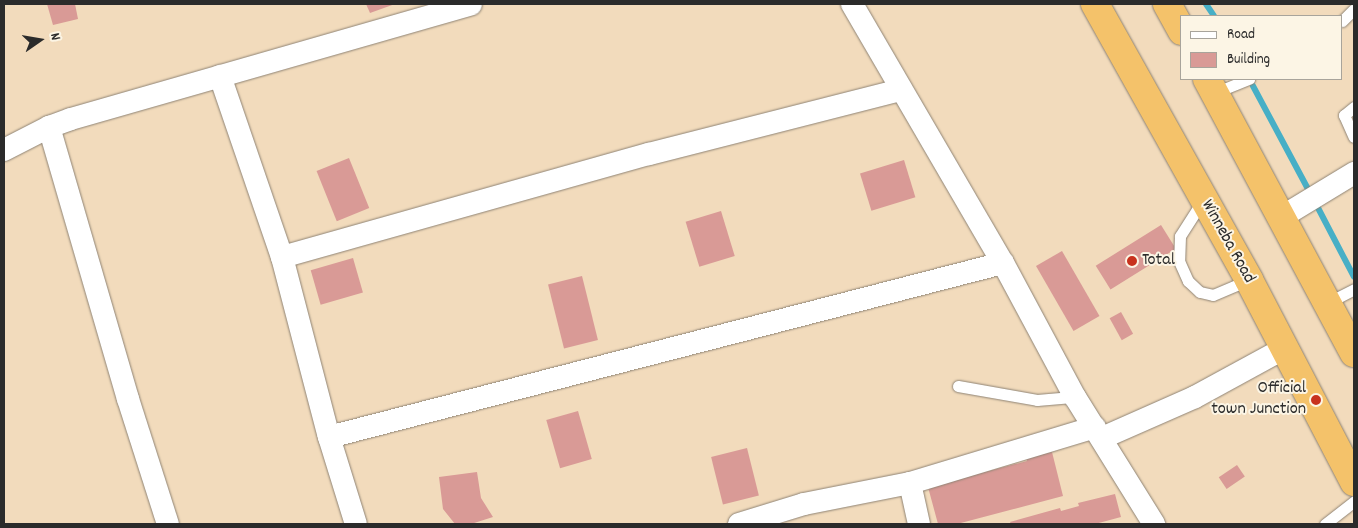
<!DOCTYPE html>
<style>
body{margin:0}
#map{position:relative;width:1358px;height:528px;overflow:hidden;background:#f2dbbc;font-family:Dekko,sans-serif}
div>[style]{position:absolute}
.stream>*{height:6px;margin:-3px;padding:0 3px;transform-origin:3px;border-radius:3px;background:#47afc6}
.building>*{inset:0;background:#d99a96;transform-origin:0 0}
.roads{filter:drop-shadow(0 0 1px #8e8374) drop-shadow(0 0 1px #8e8374)}
.lane>*{height:11px;margin:-5.5px;padding:0 5.5px;transform-origin:5.5px;border-radius:5.5px;background:#fff}
.street>*{height:22px;margin:-11px;padding:0 11px;transform-origin:11px;border-radius:11px;background:#fff}
.highway>*{height:28px;margin:-14px;padding:0 14px;transform-origin:14px;border-radius:14px;background:#f4c26a}
.dots>*{width:14px;height:14px;translate:-50% -50%;box-sizing:border-box;border:2px solid #fcf5e5;border-radius:50%}
span{translate:-50% -50%;white-space:nowrap;text-align:center;line-height:1.15;-webkit-text-stroke:4px #fcf5e5;paint-order:stroke}
.street-label{font-size:18px;color:#2b2b2b}
.poi-label{font-size:18px;color:#2b2b2b}
.left{translate:0 -50%;text-align:left}
.right{translate:-100% -50%;text-align:right}
.frame{position:absolute;inset:0;border:5px solid #2b2b2b;pointer-events:none}
.legend{position:absolute;left:1180px;top:15px;width:162px;height:65px;box-sizing:border-box;background:#fcf5e5;border:1px solid #a8a49b;margin:0;padding:6px 9px;list-style:none;font-size:15px;color:#2b2b2b}
.legend li{display:flex;align-items:center;gap:10px;height:25px}
.legend b{width:25px;border:1px solid #a8a49b}
.north{position:absolute;left:15px;top:15px;width:50px;height:50px;-webkit-text-stroke:4px #fcf5e5;paint-order:stroke;rotate:77deg;font-size:14px;font-weight:700;line-height:20px;text-align:center;color:#2b2b2b}
.north::after{content:'';display:block;margin:auto;width:18px;height:22px;background:#2b2b2b;clip-path:polygon(50% 0,100% 100%,50% 72%,0 100%)}
</style>
<div id="map">
<div class="stream">
<i style="left:1206px;top:4px;width:14px;rotate:56deg"></i>
<i style="left:1253px;top:86px;width:119px;rotate:61.9deg"></i>
<i style="left:1316px;top:204px;width:82px;rotate:62.5deg"></i>
</div>
<div class="building">
<i style="clip-path:polygon(47px 4px,75px 4px,78px 19px,53px 25px)"></i>
<i style="clip-path:polygon(366px 4px,395px 4px,370px 13px)"></i>
<i style="left:349px;top:158px;width:54px;height:35px;rotate:68deg"></i>
<i style="left:904px;top:160px;width:39px;height:46px;rotate:73deg"></i>
<i style="left:721px;top:211px;width:47px;height:37px;rotate:73deg"></i>
<i style="left:1161px;top:225px;width:28px;height:77px;rotate:58deg"></i>
<i style="left:1062px;top:251px;width:75px;height:30px;rotate:60deg"></i>
<i style="left:353px;top:258px;width:36px;height:44px;rotate:74deg"></i>
<i style="left:582px;top:276px;width:66px;height:35px;rotate:76deg"></i>
<i style="left:1121px;top:312px;width:25px;height:13px;rotate:61deg"></i>
<i style="left:578px;top:411px;width:50px;height:33px;rotate:74deg"></i>
<i style="left:747px;top:448px;width:49px;height:37px;rotate:76deg"></i>
<i style="clip-path:polygon(1052px 452px,1063px 496px,957px 524px,938px 524px,928px 487px,1027px 461px,1026px 458px)"></i>
<i style="left:1237px;top:465px;width:14px;height:22px;rotate:56deg"></i>
<i style="clip-path:polygon(477px 472px,481px 498px,493px 517px,471px 524px,455px 524px,443px 509px,439px 477px)"></i>
<i style="clip-path:polygon(1115px 494px,1121px 517px,1095px 524px,1011px 524px,1010px 522px,1060px 508px,1061px 511px,1079px 506px,1078px 503px)"></i>
</div>
<div class="roads">
<div class="lane">
<i style="left:1342px;top:21px;width:17px;rotate:-45deg"></i>
<i style="left:1214px;top:93px;width:38px;rotate:-22deg"></i>
<i style="left:1354px;top:107px;width:13px;rotate:141deg"></i>
<i style="left:1344px;top:115px;width:24px;rotate:66deg"></i>
<i style="left:1203px;top:200px;width:43px;rotate:122.6deg"></i>
<i style="left:1180px;top:236px;width:25px;rotate:92deg"></i>
<i style="left:1179px;top:261px;width:22px;rotate:66deg"></i>
<i style="left:1188px;top:281px;width:16px;rotate:43deg"></i>
<i style="left:1200px;top:292px;width:13px;rotate:13deg"></i>
<i style="left:1213px;top:295px;width:39px;rotate:-23deg"></i>
<i style="left:1327px;top:303px;width:30px;rotate:-27deg"></i>
<i style="left:958px;top:386px;width:80px;rotate:10deg"></i>
<i style="left:1037px;top:400px;width:38px;rotate:-5deg"></i>
<i style="left:1325px;top:524px;width:37px;rotate:-38deg"></i>
</div>
<div class="street">
<i style="left:852px;top:4px;width:300px;rotate:59.8deg"></i>
<i style="left:1003px;top:263px;width:152px;rotate:61.8deg"></i>
<i style="left:1075px;top:397px;width:150px;rotate:58.1deg"></i>
<i style="left:220px;top:76px;width:191px;rotate:71.1deg"></i>
<i style="left:282px;top:257px;width:186px;rotate:75.4deg"></i>
<i style="left:329px;top:437px;width:91px;rotate:72.8deg"></i>
<i style="left:49px;top:127px;width:283px;rotate:73.8deg"></i>
<i style="left:128px;top:399px;width:131px;rotate:72.3deg"></i>
<i style="left:4px;top:150px;width:51px;rotate:-27.1deg"></i>
<i style="left:49px;top:127px;width:23px;rotate:-20deg"></i>
<i style="left:71px;top:119px;width:416px;rotate:-16deg"></i>
<i style="left:1280px;top:218px;width:87px;rotate:-31.3deg"></i>
<i style="left:282px;top:257px;width:381px;rotate:-15.7deg"></i>
<i style="left:649px;top:154px;width:260px;rotate:-14.3deg"></i>
<i style="left:329px;top:437px;width:696px;rotate:-14.48deg"></i>
<i style="left:1102px;top:438px;width:102px;rotate:-23.8deg"></i>
<i style="left:1195px;top:397px;width:100px;rotate:-28.6deg"></i>
<i style="left:910px;top:483px;width:42px;rotate:77.6deg"></i>
<i style="left:739px;top:524px;width:68px;rotate:-17.1deg"></i>
<i style="left:804px;top:504px;width:108px;rotate:-11.2deg"></i>
<i style="left:910px;top:483px;width:193px;rotate:-16.8deg"></i>
</div>
<div class="highway">
<i style="left:1095px;top:4px;width:316px;rotate:60.8deg"></i>
<i style="left:1249px;top:280px;width:228px;rotate:62.5deg"></i>
<i style="left:1167px;top:4px;width:31px;rotate:61deg"></i>
<i style="left:1207px;top:79px;width:311px;rotate:61.8deg"></i>
</div>
</div>
<div class="dots">
<i style="left:1132px;top:261px;background:#c8321e"></i>
<i style="left:1316px;top:400px;background:#c8321e"></i>
</div>
<div class="street-label">
<span style="left:1227px;top:242px;rotate:61deg">Winneba Road</span>
</div>
<div class="poi-label">
<span class="left" style="left:1142px;top:261px">Total</span>
<span class="right" style="left:1306px;top:400px">Official<br>town Junction</span>
</div>
<div class="frame"></div>
<ul class="legend">
<li><b style="height:6px;background:#fff"></b>Road</li>
<li><b style="height:14px;background:#d99a96"></b>Building</li>
</ul>
<div class="north">N</div>
</div>
